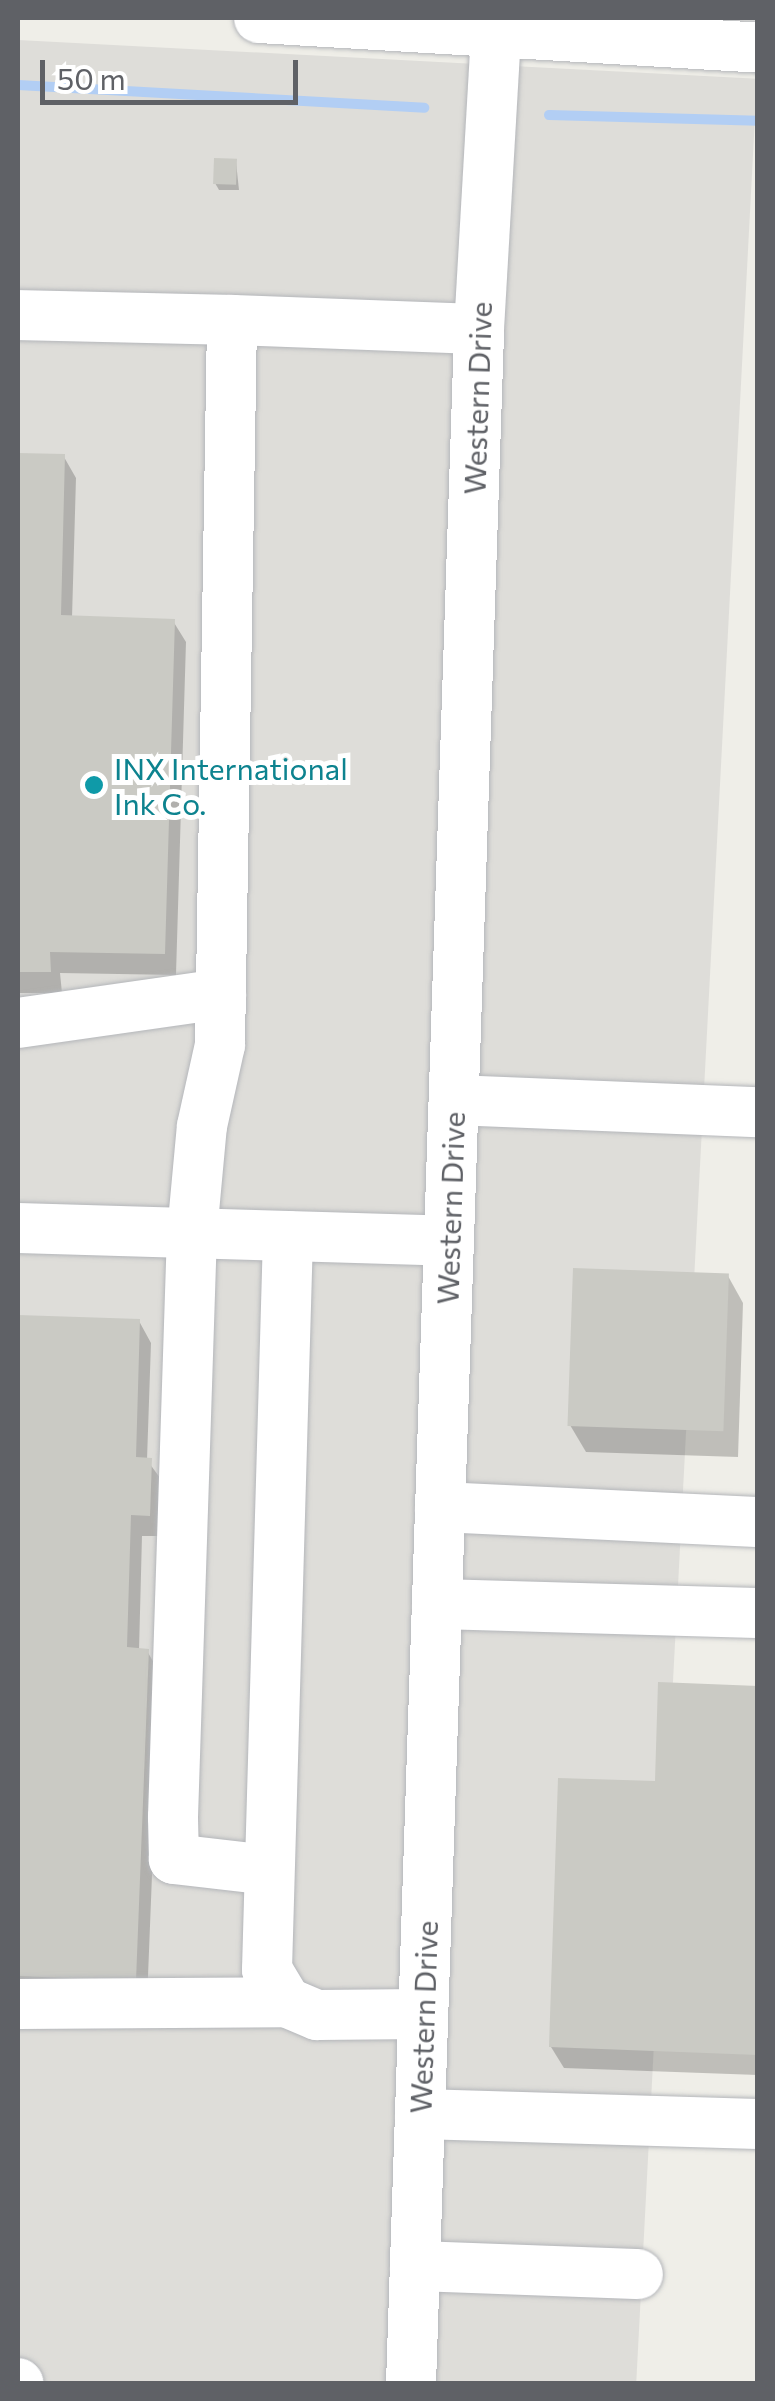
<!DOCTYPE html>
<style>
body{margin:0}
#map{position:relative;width:775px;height:2401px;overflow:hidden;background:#efeee8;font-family:Commissioner,sans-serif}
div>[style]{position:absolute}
.industrial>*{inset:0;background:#deddd9;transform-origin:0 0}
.shadow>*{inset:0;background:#0003}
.stream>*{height:10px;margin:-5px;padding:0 5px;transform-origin:5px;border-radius:5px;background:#b2cef4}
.building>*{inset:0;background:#cacac4;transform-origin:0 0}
.roads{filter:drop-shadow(0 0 2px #b4b6ba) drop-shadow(0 0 2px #b4b6ba)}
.minor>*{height:50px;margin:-25px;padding:0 25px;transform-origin:25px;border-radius:25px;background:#fff}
.dots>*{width:28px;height:28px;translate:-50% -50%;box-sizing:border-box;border:5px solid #fff;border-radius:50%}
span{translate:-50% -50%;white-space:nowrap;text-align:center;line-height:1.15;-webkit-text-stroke:10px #fff;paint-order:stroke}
.street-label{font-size:30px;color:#5f6166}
.culture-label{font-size:30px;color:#0d838f}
.left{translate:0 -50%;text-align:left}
.frame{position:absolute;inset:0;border:20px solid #5f6166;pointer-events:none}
.scale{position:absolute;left:40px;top:60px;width:258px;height:45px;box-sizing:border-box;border:5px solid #5f6166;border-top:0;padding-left:12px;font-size:30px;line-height:35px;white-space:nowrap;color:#5f6166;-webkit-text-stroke:8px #fff;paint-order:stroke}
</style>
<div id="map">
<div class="industrial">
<i style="left:18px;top:40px;width:740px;height:2343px;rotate:3deg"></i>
</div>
<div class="shadow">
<i style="clip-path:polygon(236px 162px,239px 190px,219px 190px,215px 183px)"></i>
<i style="clip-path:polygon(18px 456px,64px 457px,76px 478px,72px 618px,173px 621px,186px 642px,176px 975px,60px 973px,62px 993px,18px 993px)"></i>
<i style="clip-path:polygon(728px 1276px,743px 1303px,738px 1457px,586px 1452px,570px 1425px)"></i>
<i style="clip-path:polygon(18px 1317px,139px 1321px,151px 1343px,147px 1460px,163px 1482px,161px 1536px,142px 1536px,139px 1651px,147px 1651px,160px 1673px,147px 2002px,18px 1996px)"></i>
<i style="clip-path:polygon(758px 1688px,758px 2075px,564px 2068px,551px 2047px,657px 1784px)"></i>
</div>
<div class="stream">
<i style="left:18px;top:85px;width:407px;rotate:3.2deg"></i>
<i style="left:549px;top:115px;width:209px;rotate:1.6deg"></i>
</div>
<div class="building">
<i style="left:214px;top:158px;width:23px;height:26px;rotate:2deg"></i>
<i style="clip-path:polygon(18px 453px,65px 454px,61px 615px,175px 619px,165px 954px,50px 952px,51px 972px,18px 972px)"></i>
<i style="left:573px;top:1268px;width:156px;height:158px;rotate:2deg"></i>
<i style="clip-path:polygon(18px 1315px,140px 1319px,136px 1457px,152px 1458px,150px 1516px,131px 1515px,127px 1647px,149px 1649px,136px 1981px,18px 1976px)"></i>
<i style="clip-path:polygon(658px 1682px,758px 1686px,758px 2055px,549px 2047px,558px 1778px,655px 1781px)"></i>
</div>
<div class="roads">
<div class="minor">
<i style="left:259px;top:18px;width:500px;rotate:3.4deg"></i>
<i style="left:18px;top:315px;width:214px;rotate:1.3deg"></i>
<i style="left:18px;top:1023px;width:205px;rotate:-8.1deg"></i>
<i style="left:454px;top:1100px;width:304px;rotate:2.3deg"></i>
<i style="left:18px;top:1228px;width:431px;rotate:1.7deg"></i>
<i style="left:288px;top:1236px;width:734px;rotate:91.64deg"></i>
<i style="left:267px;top:1970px;width:37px;rotate:59deg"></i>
<i style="left:286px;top:2002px;width:34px;rotate:23deg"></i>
<i style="left:317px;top:2015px;width:106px;rotate:-0.5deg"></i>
<i style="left:440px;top:1507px;width:318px;rotate:2.7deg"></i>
<i style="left:437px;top:1604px;width:321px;rotate:1.6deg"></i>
<i style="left:269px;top:1870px;width:96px;rotate:-173.4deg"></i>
<i style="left:174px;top:1859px;width:42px;rotate:-91.4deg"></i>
<i style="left:173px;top:1817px;width:584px;rotate:-88.14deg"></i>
<i style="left:192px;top:1233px;width:107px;rotate:-84.7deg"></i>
<i style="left:202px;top:1126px;width:83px;rotate:-77.5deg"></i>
<i style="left:220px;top:1045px;width:725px;rotate:-89.05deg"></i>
<i style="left:232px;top:320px;width:247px;rotate:2.1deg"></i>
<i style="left:18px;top:2004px;width:268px;rotate:-0.4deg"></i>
<i style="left:420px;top:2114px;width:338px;rotate:1.7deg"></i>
<i style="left:415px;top:2266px;width:223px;rotate:2.1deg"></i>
<i style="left:18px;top:2383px;width:1px;rotate:45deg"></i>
<i style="left:411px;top:2384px;width:2056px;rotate:-88.1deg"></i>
<i style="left:479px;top:329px;width:297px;rotate:-86.7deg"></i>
</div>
</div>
<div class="dots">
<i style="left:94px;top:785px;background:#0f9aa8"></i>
</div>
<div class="street-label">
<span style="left:477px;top:398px;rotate:-88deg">Western Drive</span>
<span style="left:450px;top:1208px;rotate:-88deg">Western Drive</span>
<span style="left:423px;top:2017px;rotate:-88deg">Western Drive</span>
</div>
<div class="culture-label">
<span class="left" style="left:114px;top:785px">INX International<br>Ink Co.</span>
</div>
<div class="frame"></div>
<div class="scale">50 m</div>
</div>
